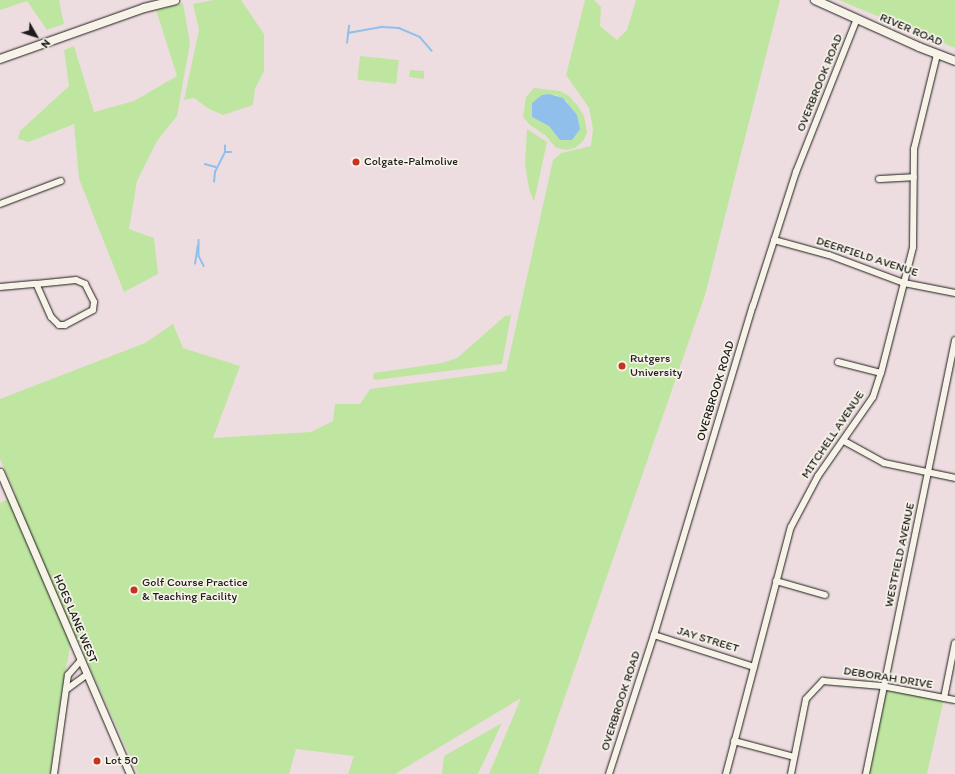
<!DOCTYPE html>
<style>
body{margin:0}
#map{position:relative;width:955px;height:774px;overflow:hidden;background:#eedde0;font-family:Itim,sans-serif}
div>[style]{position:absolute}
.green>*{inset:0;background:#bfe6a1;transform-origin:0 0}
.water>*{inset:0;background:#90bfeb}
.stream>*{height:1.5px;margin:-0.75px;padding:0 0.75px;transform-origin:0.75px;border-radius:0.75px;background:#90bfeb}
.roads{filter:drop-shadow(0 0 1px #1c1c1c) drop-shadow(0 0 1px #1c1c1c)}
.minor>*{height:6px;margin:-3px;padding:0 3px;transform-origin:3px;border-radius:3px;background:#f7f3e8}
.tertiary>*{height:7px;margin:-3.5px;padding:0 3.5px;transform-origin:3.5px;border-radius:3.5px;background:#f7f3e8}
.secondary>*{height:8px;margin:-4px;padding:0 4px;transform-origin:4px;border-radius:4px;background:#f7f3e8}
.dots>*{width:11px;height:11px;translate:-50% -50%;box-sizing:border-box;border:2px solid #f7f3e8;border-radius:50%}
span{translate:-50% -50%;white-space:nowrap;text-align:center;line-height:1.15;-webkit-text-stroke:3.5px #f7f3e8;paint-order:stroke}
.street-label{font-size:12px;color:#1c1c1c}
.poi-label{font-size:12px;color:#1c1c1c}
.left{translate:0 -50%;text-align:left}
.north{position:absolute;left:16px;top:16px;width:40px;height:40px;-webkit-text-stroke:3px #f7f3e8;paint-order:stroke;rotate:129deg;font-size:11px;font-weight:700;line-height:16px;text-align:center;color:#1c1c1c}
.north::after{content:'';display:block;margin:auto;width:14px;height:18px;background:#1c1c1c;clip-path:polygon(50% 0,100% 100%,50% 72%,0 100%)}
</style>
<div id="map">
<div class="green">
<i style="clip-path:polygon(0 0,59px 0,64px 24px,47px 30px,27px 1px,0 10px)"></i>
<i style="clip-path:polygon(213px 0,241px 0,264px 34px,264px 71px,255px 89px,253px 105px,223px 115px,209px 109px,194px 98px,184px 100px,199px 30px,193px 4px)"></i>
<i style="clip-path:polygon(585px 0,594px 0,601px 7px,600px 26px,617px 40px,627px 30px,636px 0,780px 0,705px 295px,538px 774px,489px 774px,521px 698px,395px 774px,348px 774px,354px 756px,296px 749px,289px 774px,138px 774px,73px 630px,57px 720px,50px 774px,0 774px,0 503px,16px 495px,0 459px,0 399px,145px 343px,173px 324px,183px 348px,240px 366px,213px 438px,311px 432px,333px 421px,335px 404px,360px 404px,370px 389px,506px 371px,553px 160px,561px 153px,591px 146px,593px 129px,589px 108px,566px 75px)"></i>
<i style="clip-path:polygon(839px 0,955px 0,955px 48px,858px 8px)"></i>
<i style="clip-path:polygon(183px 3px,190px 43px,177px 116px,157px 141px,137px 181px,129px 229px,154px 238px,158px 274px,124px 292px,79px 179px,74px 124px,29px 142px,18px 139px,20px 131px,69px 86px,64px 50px,74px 46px,94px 112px,134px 101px,177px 76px,156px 10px)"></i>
<i style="left:360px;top:56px;width:39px;height:24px;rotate:6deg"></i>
<i style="clip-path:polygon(410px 70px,424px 71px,424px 79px,409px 77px)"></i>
<i style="clip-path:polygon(evenodd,534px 88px,560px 91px,569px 96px,578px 106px,584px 116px,587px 132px,584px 140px,575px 148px,567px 150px,556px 148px,545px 135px,530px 125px,523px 117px,526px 97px,534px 88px,546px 94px,556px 95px,568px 102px,563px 141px,549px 126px,532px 117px,532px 103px,546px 94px)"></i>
<i style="clip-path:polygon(527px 129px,547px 142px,534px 202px,529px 189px,525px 164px)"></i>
<i style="clip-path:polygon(511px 315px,502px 364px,375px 380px,373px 378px,374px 373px,442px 363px,457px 358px,505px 316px)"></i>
<i style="clip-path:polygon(884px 687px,944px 698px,927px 774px,864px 774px)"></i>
<i style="clip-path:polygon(502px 723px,478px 774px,442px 774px,444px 756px)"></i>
</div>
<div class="water">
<i style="clip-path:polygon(549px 94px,563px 98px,577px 115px,580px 129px,572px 140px,560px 140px,549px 126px,532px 117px,532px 103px,542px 95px)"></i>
</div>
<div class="stream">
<i style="left:348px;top:33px;width:35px;rotate:-10deg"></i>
<i style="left:382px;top:27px;width:17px;rotate:3deg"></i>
<i style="left:399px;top:28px;width:23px;rotate:23deg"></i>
<i style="left:420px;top:37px;width:18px;rotate:49deg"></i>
<i style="left:347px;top:43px;width:17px;rotate:-83deg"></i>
<i style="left:225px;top:152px;width:6px"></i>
<i style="left:205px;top:164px;width:11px;rotate:15deg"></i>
<i style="left:214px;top:182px;width:10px;rotate:-84deg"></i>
<i style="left:215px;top:172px;width:22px;rotate:-63deg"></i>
<i style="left:225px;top:152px;width:6px;rotate:-90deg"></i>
<i style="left:199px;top:240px;width:16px;rotate:90deg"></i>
<i style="left:199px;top:256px;width:11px;rotate:63deg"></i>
<i style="left:195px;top:264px;width:18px;rotate:-81deg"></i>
</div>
<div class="roads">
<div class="minor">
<i style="left:879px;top:179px;width:35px;rotate:-3deg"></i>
<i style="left:0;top:204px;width:65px;rotate:-20.7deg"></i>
<i style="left:774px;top:240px;width:57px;rotate:15.3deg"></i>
<i style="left:829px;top:255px;width:80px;rotate:20.5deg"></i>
<i style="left:904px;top:283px;width:52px;rotate:11.1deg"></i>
<i style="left:76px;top:280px;width:10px;rotate:24deg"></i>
<i style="left:85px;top:284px;width:20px;rotate:63deg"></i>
<i style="left:94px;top:302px;width:8px;rotate:97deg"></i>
<i style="left:93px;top:310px;width:32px;rotate:152deg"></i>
<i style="left:65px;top:325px;width:6px;rotate:180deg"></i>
<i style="left:59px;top:325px;width:11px;rotate:-135deg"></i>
<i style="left:51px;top:317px;width:36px;rotate:-114deg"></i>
<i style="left:36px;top:284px;width:40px;rotate:-5.7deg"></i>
<i style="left:0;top:287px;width:36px;rotate:-5deg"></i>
<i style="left:838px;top:362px;width:44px;rotate:14.3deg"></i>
<i style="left:844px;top:441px;width:46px;rotate:28.8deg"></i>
<i style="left:884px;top:463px;width:73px;rotate:11.9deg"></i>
<i style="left:776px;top:581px;width:51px;rotate:15.9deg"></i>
<i style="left:654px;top:635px;width:105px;rotate:17.7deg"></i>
<i style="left:67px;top:689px;width:24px;rotate:-36deg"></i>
<i style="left:944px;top:698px;width:56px;rotate:-78.7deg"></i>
<i style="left:734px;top:741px;width:62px;rotate:14.9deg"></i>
<i style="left:54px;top:774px;width:100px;rotate:-82deg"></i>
<i style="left:68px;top:675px;width:18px;rotate:-49deg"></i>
<i style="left:609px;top:774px;width:146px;rotate:-72.1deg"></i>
<i style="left:654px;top:635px;width:344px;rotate:-73.3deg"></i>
<i style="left:753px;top:306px;width:141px;rotate:-72.2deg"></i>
<i style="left:796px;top:172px;width:165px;rotate:-68.3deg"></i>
<i style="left:726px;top:774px;width:255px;rotate:-75.3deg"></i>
<i style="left:791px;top:527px;width:58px;rotate:-62.1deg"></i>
<i style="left:818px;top:476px;width:96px;rotate:-55.2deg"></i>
<i style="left:873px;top:397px;width:25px;rotate:-72deg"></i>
<i style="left:881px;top:373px;width:130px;rotate:-75.7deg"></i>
<i style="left:913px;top:247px;width:98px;rotate:-89.4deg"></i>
<i style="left:914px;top:149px;width:97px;rotate:-76.3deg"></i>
<i style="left:791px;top:774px;width:76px;rotate:-78.7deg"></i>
<i style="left:806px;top:699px;width:25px;rotate:-47deg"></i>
<i style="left:823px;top:681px;width:59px;rotate:4.8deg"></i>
<i style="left:882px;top:686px;width:74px;rotate:10.9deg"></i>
<i style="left:866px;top:774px;width:443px;rotate:-78.4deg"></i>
</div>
<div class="tertiary">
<i style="left:0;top:472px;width:329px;rotate:66.7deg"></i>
</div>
<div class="secondary">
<i style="left:815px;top:0;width:114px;rotate:24.3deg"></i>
<i style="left:919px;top:47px;width:39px;rotate:21deg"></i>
<i style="left:0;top:59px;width:153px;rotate:-19.5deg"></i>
<i style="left:144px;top:8px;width:32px;rotate:-14deg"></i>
</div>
</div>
<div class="dots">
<i style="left:356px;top:162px;background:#c8321e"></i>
<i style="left:622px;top:366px;background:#c8321e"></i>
<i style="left:134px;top:590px;background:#c8321e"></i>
<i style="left:97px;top:761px;background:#c8321e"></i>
</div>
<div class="street-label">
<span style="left:911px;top:30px;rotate:23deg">RIVER ROAD</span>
<span style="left:820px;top:83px;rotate:-68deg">OVERBROOK ROAD</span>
<span style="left:867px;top:257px;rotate:18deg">DEERFIELD AVENUE</span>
<span style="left:716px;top:391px;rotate:-73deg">OVERBROOK ROAD</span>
<span style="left:833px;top:435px;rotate:-56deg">MITCHELL AVENUE</span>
<span style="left:900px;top:555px;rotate:-78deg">WESTFIELD AVENUE</span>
<span style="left:75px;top:619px;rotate:67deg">HOES LANE WEST</span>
<span style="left:708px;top:640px;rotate:17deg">JAY STREET</span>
<span style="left:888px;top:678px;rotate:9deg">DEBORAH DRIVE</span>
<span style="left:621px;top:701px;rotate:-72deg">OVERBROOK ROAD</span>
</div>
<div class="poi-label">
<span class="left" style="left:364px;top:162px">Colgate-Palmolive</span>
<span class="left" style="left:630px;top:366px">Rutgers<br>University</span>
<span class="left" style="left:142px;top:590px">Golf Course Practice<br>&amp; Teaching Facility</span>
<span class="left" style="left:105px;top:761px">Lot 50</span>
</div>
<div class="north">N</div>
</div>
